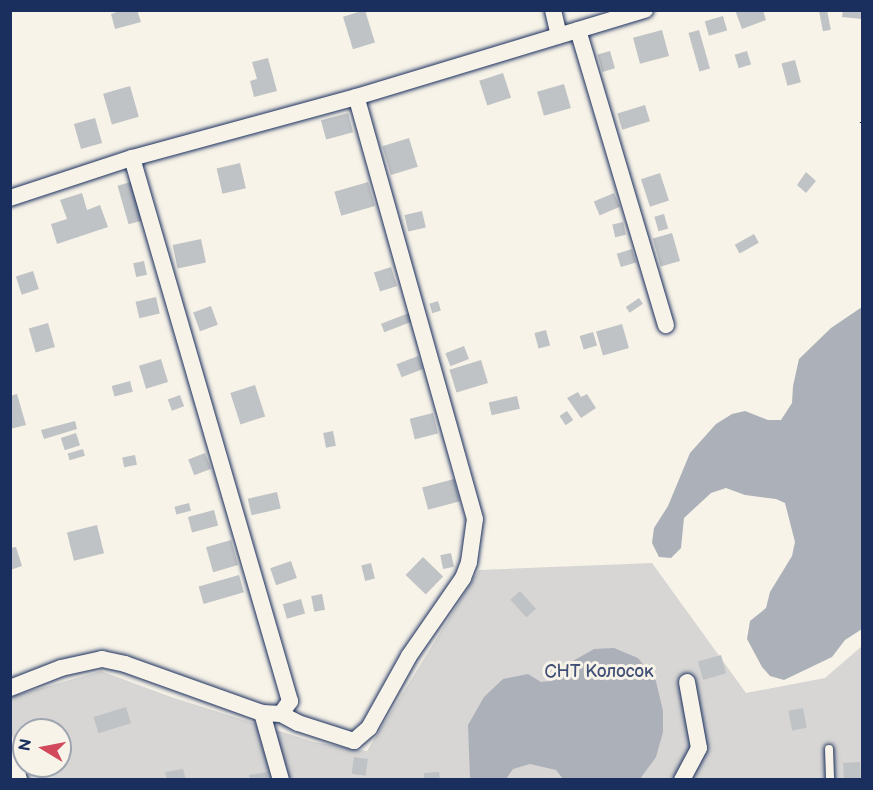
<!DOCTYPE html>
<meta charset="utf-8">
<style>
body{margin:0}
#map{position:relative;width:873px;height:790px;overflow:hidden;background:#f7f3e8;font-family:"Balsamiq Sans",sans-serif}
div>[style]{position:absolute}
.green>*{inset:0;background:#d7d6d4}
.water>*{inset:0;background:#acb0b9}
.building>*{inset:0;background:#c0c3c5;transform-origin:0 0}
.path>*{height:3px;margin-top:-1.5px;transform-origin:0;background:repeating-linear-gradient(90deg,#1b2f5e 0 1.5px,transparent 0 6px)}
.roads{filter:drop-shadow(0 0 2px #1b2f5e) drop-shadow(0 0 2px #1b2f5e)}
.lane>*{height:8px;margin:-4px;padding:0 4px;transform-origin:4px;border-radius:4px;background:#f7f3e8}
.street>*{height:16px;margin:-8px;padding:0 8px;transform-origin:8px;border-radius:8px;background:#f7f3e8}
.secondary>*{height:22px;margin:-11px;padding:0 11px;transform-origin:11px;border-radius:11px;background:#f7f3e8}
span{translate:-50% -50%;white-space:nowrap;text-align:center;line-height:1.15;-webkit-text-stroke:6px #f7f3e8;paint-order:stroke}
.park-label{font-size:18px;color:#415076}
.frame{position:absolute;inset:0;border:12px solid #1b2f5e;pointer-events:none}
.north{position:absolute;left:12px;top:718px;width:60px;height:60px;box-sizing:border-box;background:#f7f3e8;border:2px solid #9fa5b1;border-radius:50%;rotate:280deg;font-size:16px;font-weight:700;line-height:24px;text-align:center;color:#1b2f5e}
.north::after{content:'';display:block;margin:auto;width:21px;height:27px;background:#d1495b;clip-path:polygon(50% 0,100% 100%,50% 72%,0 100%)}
</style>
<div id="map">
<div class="green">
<i style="clip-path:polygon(evenodd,652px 563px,746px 693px,825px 678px,862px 646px,862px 779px,25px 779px,11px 732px,10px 697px,101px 671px,171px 697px,314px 742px,367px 751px,479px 570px,652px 563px,24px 730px,60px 730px,60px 766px,24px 766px,24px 730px)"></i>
</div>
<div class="water">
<i style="clip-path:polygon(862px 307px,862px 629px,845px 640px,832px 657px,784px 680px,770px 676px,762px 667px,747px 639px,750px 621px,766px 608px,770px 592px,792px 556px,795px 542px,785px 503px,776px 499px,745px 495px,726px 488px,711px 493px,684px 518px,681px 548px,671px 558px,659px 557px,652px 543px,654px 528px,668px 506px,690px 453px,716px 424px,732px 414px,745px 411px,768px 420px,781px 420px,792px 403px,793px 386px,799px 359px,831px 328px)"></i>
<i style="clip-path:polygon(614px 648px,638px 658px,656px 681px,663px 711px,663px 732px,656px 757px,640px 779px,563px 779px,556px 770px,530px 764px,513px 769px,506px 779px,470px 779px,468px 725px,484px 697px,503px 679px,528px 674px,541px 682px,551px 681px,571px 662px,594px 649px)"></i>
</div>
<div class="building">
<i style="clip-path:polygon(122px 10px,137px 10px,141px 22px,115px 29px,111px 14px)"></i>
<i style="left:365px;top:10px;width:34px;height:23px;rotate:73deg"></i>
<i style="clip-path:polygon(735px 10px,763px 10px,766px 20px,742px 29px)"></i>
<i style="left:827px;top:10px;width:20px;height:8px;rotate:79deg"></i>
<i style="clip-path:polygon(843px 10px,862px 10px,862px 19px,842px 17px)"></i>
<i style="left:723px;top:16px;width:15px;height:19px;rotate:74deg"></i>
<i style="left:662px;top:30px;width:27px;height:30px;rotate:75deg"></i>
<i style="left:699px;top:30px;width:40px;height:11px;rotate:74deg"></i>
<i style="left:610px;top:51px;width:18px;height:13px;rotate:74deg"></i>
<i style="left:747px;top:51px;width:14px;height:13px;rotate:73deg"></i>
<i style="clip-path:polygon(268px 58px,277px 91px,254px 97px,250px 81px,257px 79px,252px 62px)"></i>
<i style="left:795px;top:60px;width:23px;height:14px;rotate:75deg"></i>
<i style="left:503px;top:73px;width:26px;height:25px;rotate:72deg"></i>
<i style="left:564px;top:84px;width:25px;height:28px;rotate:74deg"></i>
<i style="left:130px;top:86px;width:32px;height:28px;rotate:74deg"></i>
<i style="left:645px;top:105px;width:17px;height:29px;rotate:73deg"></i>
<i style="left:348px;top:113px;width:20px;height:28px;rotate:75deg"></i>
<i style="left:95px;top:118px;width:26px;height:22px;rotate:74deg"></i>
<i style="left:409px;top:138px;width:30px;height:28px;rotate:73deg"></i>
<i style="left:240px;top:163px;width:26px;height:24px;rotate:77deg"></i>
<i style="clip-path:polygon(806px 172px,816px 181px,806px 193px,797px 185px)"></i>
<i style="left:660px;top:173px;width:29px;height:20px;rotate:72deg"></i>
<i style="left:131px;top:182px;width:40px;height:14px;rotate:74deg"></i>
<i style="left:368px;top:182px;width:25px;height:35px;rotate:74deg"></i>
<i style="clip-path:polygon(82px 193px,87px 210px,100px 205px,108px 227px,57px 244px,51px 224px,67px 219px,60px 200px)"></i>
<i style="left:614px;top:193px;width:15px;height:22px;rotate:67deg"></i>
<i style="left:422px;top:211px;width:17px;height:18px;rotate:77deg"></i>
<i style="left:664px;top:214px;width:15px;height:10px;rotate:74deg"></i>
<i style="left:623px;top:222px;width:13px;height:11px;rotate:77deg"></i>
<i style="left:672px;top:233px;width:29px;height:20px;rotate:74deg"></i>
<i style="left:754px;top:234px;width:10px;height:22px;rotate:61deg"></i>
<i style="left:201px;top:239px;width:24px;height:29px;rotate:78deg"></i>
<i style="left:632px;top:249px;width:14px;height:16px;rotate:73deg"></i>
<i style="left:144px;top:261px;width:14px;height:11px;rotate:78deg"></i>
<i style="left:391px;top:267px;width:20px;height:18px;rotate:72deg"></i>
<i style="left:33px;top:271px;width:19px;height:18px;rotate:72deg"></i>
<i style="left:156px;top:297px;width:17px;height:21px;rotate:77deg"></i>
<i style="left:639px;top:298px;width:7px;height:16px;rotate:56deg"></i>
<i style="left:438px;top:301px;width:10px;height:9px;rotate:73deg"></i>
<i style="left:211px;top:306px;width:20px;height:19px;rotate:70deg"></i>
<i style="left:409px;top:313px;width:9px;height:30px;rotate:69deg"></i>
<i style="left:48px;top:323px;width:25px;height:20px;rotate:74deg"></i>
<i style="left:622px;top:324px;width:25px;height:27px;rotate:74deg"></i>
<i style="left:546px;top:330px;width:16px;height:12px;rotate:75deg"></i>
<i style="left:593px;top:332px;width:14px;height:14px;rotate:73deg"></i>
<i style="left:464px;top:346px;width:14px;height:20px;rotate:69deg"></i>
<i style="left:418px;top:356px;width:14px;height:23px;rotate:69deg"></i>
<i style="left:161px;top:359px;width:24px;height:23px;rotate:73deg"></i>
<i style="left:481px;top:360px;width:24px;height:33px;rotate:73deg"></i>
<i style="left:130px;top:381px;width:11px;height:19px;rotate:75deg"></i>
<i style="left:255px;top:385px;width:33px;height:26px;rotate:72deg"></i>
<i style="clip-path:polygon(578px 392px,581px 397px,587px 394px,596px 408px,581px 418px,567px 398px)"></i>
<i style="clip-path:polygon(17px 394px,26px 425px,10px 429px,10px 396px)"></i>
<i style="left:180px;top:395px;width:12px;height:13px;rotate:70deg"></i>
<i style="left:517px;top:396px;width:13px;height:29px;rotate:77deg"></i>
<i style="left:567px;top:411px;width:11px;height:9px;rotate:56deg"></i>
<i style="left:433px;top:413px;width:21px;height:24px;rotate:76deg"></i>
<i style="clip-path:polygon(75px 421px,77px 429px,44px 439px,41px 430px)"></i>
<i style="left:333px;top:431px;width:15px;height:10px;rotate:79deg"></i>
<i style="left:76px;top:433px;width:13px;height:16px;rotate:72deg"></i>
<i style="left:83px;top:449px;width:7px;height:16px;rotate:74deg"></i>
<i style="left:205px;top:453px;width:17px;height:18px;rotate:69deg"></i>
<i style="left:135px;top:455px;width:10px;height:13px;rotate:79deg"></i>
<i style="left:454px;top:479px;width:23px;height:33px;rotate:75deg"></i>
<i style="left:277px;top:492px;width:17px;height:30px;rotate:77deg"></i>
<i style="left:189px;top:503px;width:8px;height:15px;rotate:76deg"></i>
<i style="left:214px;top:510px;width:16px;height:27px;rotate:75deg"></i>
<i style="left:97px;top:525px;width:29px;height:31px;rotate:76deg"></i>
<i style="left:231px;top:540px;width:26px;height:26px;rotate:74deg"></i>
<i style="clip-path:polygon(16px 547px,22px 566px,10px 570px,10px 548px)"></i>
<i style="left:451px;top:553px;width:14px;height:11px;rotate:78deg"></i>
<i style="left:423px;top:557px;width:28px;height:25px;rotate:44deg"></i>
<i style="left:291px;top:561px;width:18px;height:22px;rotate:71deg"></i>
<i style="left:371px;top:563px;width:16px;height:10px;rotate:76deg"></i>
<i style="left:239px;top:575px;width:18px;height:42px;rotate:74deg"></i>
<i style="left:520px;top:591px;width:24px;height:13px;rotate:48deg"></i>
<i style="left:322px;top:594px;width:16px;height:11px;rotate:79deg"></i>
<i style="left:301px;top:599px;width:15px;height:19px;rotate:74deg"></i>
<i style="left:721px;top:655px;width:19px;height:24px;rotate:74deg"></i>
<i style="left:126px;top:707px;width:17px;height:34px;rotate:73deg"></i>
<i style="left:803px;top:708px;width:20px;height:15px;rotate:79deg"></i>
<i style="left:354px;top:757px;width:14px;height:17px;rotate:8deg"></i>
<i style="left:860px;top:762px;width:18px;height:17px;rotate:87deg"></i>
<i style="clip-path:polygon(183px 769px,186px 780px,167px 780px,165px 772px)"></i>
<i style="clip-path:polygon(267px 772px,268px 780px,250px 780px,249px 775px)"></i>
<i style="clip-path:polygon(439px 772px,440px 780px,424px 780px,424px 773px)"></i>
</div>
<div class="path">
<i style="left:861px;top:123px;width:2px;rotate:-63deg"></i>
</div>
<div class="roads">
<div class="lane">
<i style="left:829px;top:749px;width:31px;rotate:88deg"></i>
</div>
<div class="street">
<i style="left:553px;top:10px;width:26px;rotate:77deg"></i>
<i style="left:578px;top:30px;width:308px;rotate:73.4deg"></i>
<i style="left:132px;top:158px;width:566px;rotate:73.78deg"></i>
<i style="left:290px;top:701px;width:16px;rotate:125deg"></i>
<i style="left:10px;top:198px;width:128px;rotate:-18.2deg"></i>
<i style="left:132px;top:158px;width:232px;rotate:-15.2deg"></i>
<i style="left:356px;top:97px;width:302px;rotate:-16.8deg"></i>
<i style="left:10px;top:688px;width:55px;rotate:-21.4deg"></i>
<i style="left:61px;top:668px;width:42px;rotate:-12.4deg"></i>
<i style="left:102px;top:659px;width:24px;rotate:12deg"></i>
<i style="left:125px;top:664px;width:145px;rotate:19.7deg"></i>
<i style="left:262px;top:713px;width:19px;rotate:3deg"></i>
<i style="left:281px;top:714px;width:19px;rotate:28deg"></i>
<i style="left:298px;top:723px;width:59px;rotate:17.8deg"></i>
<i style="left:354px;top:741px;width:20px;rotate:-41deg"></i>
<i style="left:369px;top:728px;width:82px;rotate:-60.9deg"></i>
<i style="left:409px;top:656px;width:95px;rotate:-55.3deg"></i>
<i style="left:463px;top:578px;width:17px;rotate:-69deg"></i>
<i style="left:469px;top:562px;width:43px;rotate:-82.1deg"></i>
<i style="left:475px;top:519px;width:438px;rotate:-105.7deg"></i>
<i style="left:262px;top:713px;width:70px;rotate:74.2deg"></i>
<i style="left:682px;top:780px;width:36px;rotate:-62deg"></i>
<i style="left:699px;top:748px;width:67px;rotate:-100.3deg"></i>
</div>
<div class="secondary">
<i style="left:10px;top:760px;width:21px;rotate:73deg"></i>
</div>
</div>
<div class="park-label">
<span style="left:599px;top:672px">СНТ Колосок</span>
</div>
<div class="frame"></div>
<div class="north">N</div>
</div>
